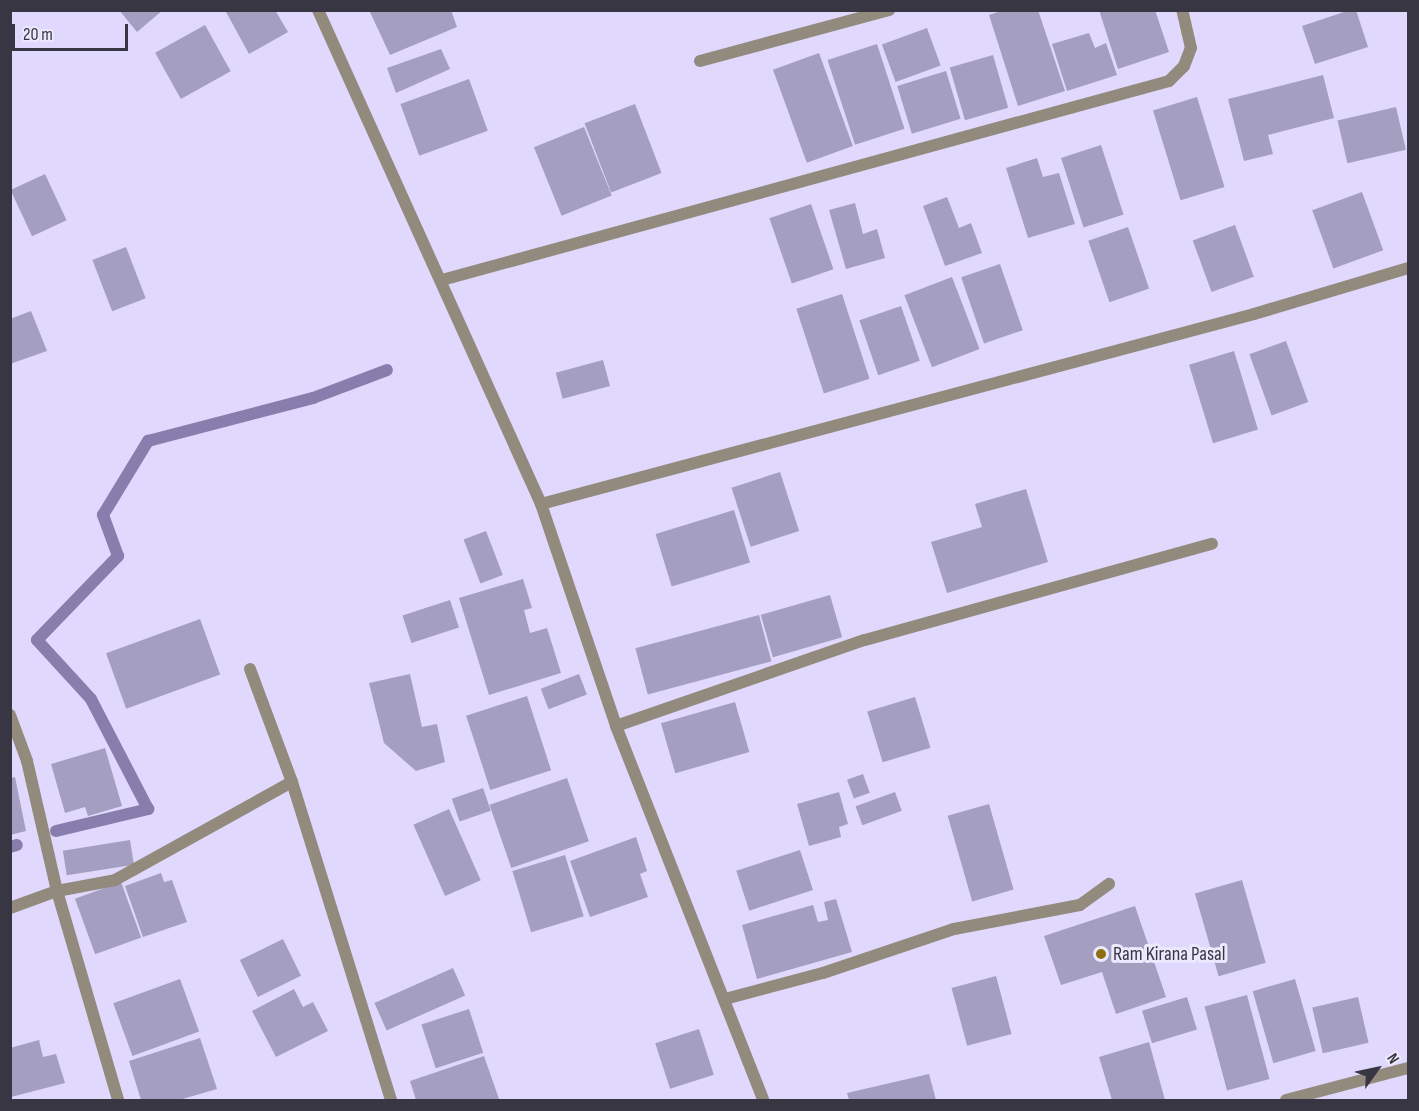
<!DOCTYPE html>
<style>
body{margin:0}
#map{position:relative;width:1419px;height:1111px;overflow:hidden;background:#e0d9fd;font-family:"Sofia Sans Condensed",sans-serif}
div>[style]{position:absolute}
.stream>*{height:12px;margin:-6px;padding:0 6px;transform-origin:6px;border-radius:6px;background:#887ead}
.building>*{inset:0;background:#a49ec0;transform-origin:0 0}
.lane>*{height:12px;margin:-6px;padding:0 6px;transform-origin:6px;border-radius:6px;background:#928b7d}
.street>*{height:12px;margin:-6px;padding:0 6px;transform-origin:6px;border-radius:6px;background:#928b7d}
.dots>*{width:16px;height:16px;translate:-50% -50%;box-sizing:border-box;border:3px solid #ece8fe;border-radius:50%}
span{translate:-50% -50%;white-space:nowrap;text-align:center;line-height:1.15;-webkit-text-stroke:6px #ece8fe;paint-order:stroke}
.poi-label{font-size:20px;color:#393644}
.left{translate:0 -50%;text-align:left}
.frame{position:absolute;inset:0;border:12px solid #393644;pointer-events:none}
.north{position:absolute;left:1347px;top:1039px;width:60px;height:60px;-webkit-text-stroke:4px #ece8fe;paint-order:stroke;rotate:57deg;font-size:16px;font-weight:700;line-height:24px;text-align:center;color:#393644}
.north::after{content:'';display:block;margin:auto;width:21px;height:27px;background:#393644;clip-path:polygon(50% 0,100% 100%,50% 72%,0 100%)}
.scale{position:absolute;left:12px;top:24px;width:116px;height:27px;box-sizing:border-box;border:3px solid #393644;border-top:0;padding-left:8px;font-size:18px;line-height:21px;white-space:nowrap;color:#393644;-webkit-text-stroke:4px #ece8fe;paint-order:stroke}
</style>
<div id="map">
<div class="stream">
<i style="left:56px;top:831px;width:95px;rotate:-13.4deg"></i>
<i style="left:148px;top:809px;width:124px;rotate:-117.4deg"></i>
<i style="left:91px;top:699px;width:80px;rotate:-132.5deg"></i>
<i style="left:37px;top:640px;width:117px;rotate:-46deg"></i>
<i style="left:118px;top:556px;width:44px;rotate:-110.1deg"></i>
<i style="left:103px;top:515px;width:87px;rotate:-58.7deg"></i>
<i style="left:148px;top:441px;width:171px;rotate:-14.6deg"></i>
<i style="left:313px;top:398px;width:79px;rotate:-20.7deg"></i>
<i style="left:10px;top:847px;width:7px;rotate:-16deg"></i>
</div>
<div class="building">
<i style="clip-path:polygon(119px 10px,163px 10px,137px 32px)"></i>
<i style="clip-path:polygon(225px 10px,275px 10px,288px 32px,249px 54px)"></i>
<i style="clip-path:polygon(369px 10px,451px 10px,457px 27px,390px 55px)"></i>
<i style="clip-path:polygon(1004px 10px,1038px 10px,1065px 91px,1018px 106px,989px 15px)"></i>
<i style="clip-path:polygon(1099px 10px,1155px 10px,1169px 52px,1118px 69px)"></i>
<i style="clip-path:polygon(1350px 10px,1356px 10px,1368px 47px,1315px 64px,1302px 26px)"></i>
<i style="left:205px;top:25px;width:53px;height:57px;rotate:61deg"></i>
<i style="left:927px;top:28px;width:40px;height:48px;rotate:70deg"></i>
<i style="clip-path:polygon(1089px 33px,1095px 48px,1106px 43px,1117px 75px,1067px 91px,1052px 44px)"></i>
<i style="left:877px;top:44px;width:89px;height:52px;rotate:72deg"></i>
<i style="clip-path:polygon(441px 49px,450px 69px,396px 93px,387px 68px)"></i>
<i style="left:819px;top:53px;width:99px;height:49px;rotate:70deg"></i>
<i style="left:993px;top:55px;width:55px;height:45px;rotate:74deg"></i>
<i style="left:946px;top:71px;width:50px;height:51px;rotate:73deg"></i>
<i style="clip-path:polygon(1323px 75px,1334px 118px,1268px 135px,1273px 154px,1244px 161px,1228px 99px)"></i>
<i style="left:469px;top:79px;width:55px;height:73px;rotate:70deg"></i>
<i style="left:1197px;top:97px;width:94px;height:46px;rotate:73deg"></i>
<i style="left:635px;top:104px;width:74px;height:54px;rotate:69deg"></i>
<i style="left:1396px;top:107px;width:44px;height:60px;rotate:77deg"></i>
<i style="left:584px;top:127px;width:74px;height:54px;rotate:68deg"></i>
<i style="left:1101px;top:145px;width:73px;height:42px;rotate:72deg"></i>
<i style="clip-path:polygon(1037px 158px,1043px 177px,1059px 173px,1075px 224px,1028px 238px,1006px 168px)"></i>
<i style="left:45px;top:174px;width:51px;height:38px;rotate:65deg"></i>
<i style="left:1362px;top:192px;width:62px;height:53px;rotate:70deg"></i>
<i style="clip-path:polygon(947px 197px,959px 228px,971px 223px,982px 253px,945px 266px,923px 206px)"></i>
<i style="clip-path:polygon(855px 203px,863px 234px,877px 229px,885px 258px,846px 269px,829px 210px)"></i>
<i style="left:811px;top:204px;width:69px;height:44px;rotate:71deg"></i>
<i style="left:1235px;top:225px;width:55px;height:45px;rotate:70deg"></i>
<i style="left:1128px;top:227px;width:65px;height:42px;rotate:71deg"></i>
<i style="left:126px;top:247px;width:55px;height:36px;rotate:69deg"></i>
<i style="left:1000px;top:264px;width:70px;height:41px;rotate:71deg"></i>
<i style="left:952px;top:277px;width:77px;height:51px;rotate:69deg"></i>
<i style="left:842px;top:294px;width:89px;height:48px;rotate:72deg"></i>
<i style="left:901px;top:306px;width:58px;height:44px;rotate:71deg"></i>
<i style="clip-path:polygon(31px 311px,47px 351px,10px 364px,10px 319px)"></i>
<i style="left:1286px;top:341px;width:65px;height:39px;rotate:70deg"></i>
<i style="left:1234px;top:351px;width:82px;height:47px;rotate:73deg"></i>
<i style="left:603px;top:360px;width:27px;height:49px;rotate:75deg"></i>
<i style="left:780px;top:472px;width:62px;height:51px;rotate:72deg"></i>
<i style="clip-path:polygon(1026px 489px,1048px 562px,947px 593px,931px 542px,982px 527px,975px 504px)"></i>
<i style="left:734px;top:510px;width:55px;height:82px;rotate:73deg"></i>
<i style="left:486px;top:531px;width:47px;height:24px;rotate:69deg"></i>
<i style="clip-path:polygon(523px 579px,532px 608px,524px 610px,530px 633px,547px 628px,561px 673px,489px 695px,459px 598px)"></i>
<i style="left:830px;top:595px;width:44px;height:72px;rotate:74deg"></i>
<i style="left:450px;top:600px;width:29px;height:50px;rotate:72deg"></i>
<i style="left:759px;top:615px;width:48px;height:128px;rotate:75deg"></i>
<i style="left:200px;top:619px;width:59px;height:100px;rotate:70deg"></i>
<i style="clip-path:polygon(410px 674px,422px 727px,437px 724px,445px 762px,416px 771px,384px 743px,369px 683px)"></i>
<i style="left:579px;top:674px;width:22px;height:41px;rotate:69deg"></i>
<i style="left:527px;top:696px;width:78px;height:64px;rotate:72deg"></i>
<i style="left:915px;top:697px;width:53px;height:50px;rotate:73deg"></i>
<i style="left:735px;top:702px;width:52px;height:77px;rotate:74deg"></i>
<i style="clip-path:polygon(105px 748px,122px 806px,88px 816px,85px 807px,65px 813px,51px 764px)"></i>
<i style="left:863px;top:774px;width:20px;height:17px;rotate:70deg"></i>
<i style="clip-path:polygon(15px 777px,26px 831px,10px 835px,10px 778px)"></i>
<i style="left:567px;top:778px;width:67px;height:82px;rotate:71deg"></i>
<i style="left:483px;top:788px;width:24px;height:33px;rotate:71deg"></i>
<i style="clip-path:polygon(839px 792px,848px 824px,839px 827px,841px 837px,809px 846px,797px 804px)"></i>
<i style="left:895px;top:792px;width:20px;height:42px;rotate:70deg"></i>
<i style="left:989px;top:804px;width:89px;height:43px;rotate:74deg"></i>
<i style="left:449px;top:809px;width:78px;height:39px;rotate:66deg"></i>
<i style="clip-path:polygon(636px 837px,647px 871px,640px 874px,648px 897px,590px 917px,570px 861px)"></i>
<i style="left:130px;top:840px;width:25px;height:68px;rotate:81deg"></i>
<i style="left:800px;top:850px;width:42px;height:67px;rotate:72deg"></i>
<i style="left:565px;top:855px;width:64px;height:55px;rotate:73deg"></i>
<i style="clip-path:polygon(161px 873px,164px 882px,172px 880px,187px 922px,143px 937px,125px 886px)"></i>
<i style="left:1242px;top:880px;width:86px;height:49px;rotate:74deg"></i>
<i style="left:121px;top:882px;width:59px;height:49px;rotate:70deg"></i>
<i style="clip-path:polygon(836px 899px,852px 952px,757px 979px,742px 925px,813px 905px,818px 922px,828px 920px,824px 902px)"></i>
<i style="clip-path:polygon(1135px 906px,1166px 997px,1116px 1014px,1102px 972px,1061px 985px,1044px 936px)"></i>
<i style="left:283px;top:939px;width:41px;height:48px;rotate:64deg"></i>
<i style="left:453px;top:968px;width:30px;height:86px;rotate:66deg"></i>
<i style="left:996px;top:976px;width:60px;height:46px;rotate:75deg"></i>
<i style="left:180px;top:979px;width:56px;height:71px;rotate:70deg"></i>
<i style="left:1295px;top:979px;width:75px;height:44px;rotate:74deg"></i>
<i style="clip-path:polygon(294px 989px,303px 1007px,313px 1002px,328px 1031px,276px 1057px,252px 1011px)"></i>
<i style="left:1247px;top:995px;width:87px;height:44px;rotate:75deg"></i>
<i style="left:1187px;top:997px;width:34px;height:47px;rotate:73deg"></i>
<i style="left:1358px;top:997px;width:47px;height:47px;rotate:77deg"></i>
<i style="left:469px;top:1009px;width:46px;height:50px;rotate:72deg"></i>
<i style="left:699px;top:1029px;width:48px;height:46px;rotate:72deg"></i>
<i style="clip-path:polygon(200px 1038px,217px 1089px,179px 1100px,141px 1100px,129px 1061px)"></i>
<i style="clip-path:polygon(39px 1040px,43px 1057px,56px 1054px,65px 1083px,11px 1097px,10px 1048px)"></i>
<i style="clip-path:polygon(1149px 1042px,1165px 1100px,1112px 1100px,1099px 1057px)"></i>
<i style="clip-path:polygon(484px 1056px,499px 1099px,416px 1100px,410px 1081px)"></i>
<i style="clip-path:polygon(929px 1074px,936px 1100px,849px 1100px,847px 1093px)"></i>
</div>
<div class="lane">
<i style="left:725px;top:999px;width:101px;rotate:-14.9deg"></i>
<i style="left:823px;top:973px;width:138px;rotate:-18.6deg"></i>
<i style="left:954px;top:929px;width:128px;rotate:-10.8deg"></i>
<i style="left:1080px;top:905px;width:36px;rotate:-36deg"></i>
<i style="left:1286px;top:1100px;width:126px;rotate:-14.7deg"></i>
</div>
<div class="street">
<i style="left:318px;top:10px;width:542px;rotate:65.7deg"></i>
<i style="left:541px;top:504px;width:234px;rotate:71.3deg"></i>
<i style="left:616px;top:726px;width:402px;rotate:68.5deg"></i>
<i style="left:700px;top:61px;width:196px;rotate:-15.1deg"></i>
<i style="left:442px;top:280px;width:754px;rotate:-15.31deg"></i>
<i style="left:1169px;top:81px;width:21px;rotate:-45deg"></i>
<i style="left:1184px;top:66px;width:19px;rotate:-69deg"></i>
<i style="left:1191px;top:48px;width:39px;rotate:-103deg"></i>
<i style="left:541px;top:504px;width:738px;rotate:-14.92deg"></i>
<i style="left:1254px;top:314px;width:161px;rotate:-16.6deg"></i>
<i style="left:250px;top:669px;width:121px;rotate:69.6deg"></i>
<i style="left:10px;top:715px;width:49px;rotate:69.7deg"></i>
<i style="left:27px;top:761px;width:133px;rotate:77deg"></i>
<i style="left:57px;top:891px;width:218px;rotate:73.7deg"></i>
<i style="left:616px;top:726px;width:263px;rotate:-19.1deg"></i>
<i style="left:865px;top:640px;width:360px;rotate:-15.5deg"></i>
<i style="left:10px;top:908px;width:50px;rotate:-19.9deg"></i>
<i style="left:57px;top:891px;width:59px;rotate:-10.7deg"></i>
<i style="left:115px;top:880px;width:202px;rotate:-29deg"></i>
<i style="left:292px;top:782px;width:333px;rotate:72.7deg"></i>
</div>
<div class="dots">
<i style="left:1101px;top:954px;background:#8f6e12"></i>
</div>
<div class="poi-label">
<span class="left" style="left:1113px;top:954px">Ram Kirana Pasal</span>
</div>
<div class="frame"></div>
<div class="north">N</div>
<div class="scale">20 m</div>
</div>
